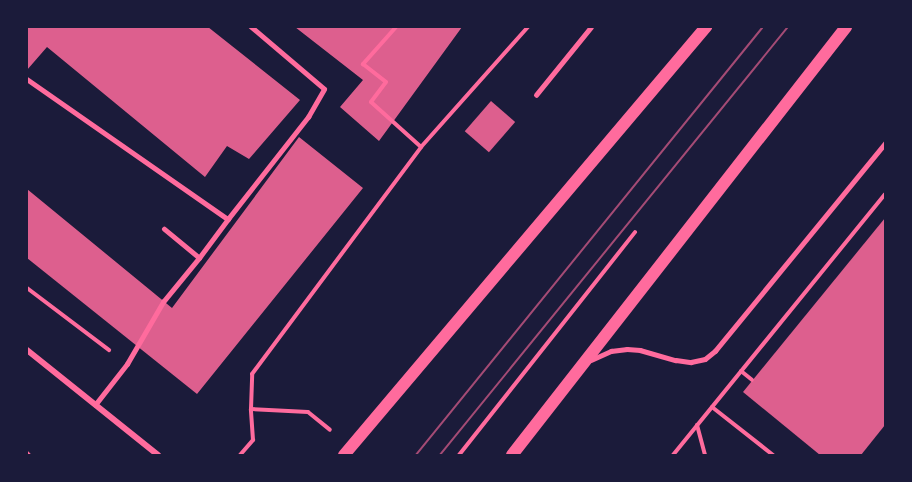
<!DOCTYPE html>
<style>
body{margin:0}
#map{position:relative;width:912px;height:482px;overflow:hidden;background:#1b1b3a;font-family:"Public Sans",sans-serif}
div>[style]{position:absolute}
.building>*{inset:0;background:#dd5f8e;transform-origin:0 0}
.path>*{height:4px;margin:-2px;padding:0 2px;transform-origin:2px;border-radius:2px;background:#ff6b9d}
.service>*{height:4.5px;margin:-2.25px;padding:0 2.25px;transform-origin:2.25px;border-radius:2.25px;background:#ff6b9d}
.minor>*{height:6px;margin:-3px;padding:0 3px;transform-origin:3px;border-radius:3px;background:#ff6b9d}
.secondary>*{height:12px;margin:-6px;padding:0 6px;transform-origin:6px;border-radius:6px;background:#ff6b9d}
.tram>*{height:1.5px;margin:-0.75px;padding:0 0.75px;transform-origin:0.75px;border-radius:0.75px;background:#a44b75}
span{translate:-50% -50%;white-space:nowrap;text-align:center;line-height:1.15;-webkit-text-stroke:4.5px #1b1b3a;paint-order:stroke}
.frame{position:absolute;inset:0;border:28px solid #1b1b3a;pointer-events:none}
</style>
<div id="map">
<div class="building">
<i style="clip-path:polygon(27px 27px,208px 27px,300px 100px,249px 159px,227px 146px,205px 177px,47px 47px,27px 70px)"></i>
<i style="clip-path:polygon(295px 27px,462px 27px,379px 141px,340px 107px,363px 80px)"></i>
<i style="left:491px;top:101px;width:32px;height:40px;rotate:41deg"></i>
<i style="clip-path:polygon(299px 137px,363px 188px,197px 394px,27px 258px,27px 189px,172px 308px)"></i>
<i style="clip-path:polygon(885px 218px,885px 425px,861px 455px,820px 455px,743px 392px)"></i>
</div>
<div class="path">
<i style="left:396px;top:27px;width:50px;rotate:131.7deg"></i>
<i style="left:363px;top:64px;width:29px;rotate:38deg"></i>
<i style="left:386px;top:82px;width:25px;rotate:127deg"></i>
<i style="left:371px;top:102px;width:67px;rotate:42deg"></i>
<i style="left:27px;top:288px;width:103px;rotate:37.1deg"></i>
<i style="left:741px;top:371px;width:14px;rotate:39deg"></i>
<i style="left:712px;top:407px;width:78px;rotate:38.2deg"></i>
<i style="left:251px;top:409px;width:57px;rotate:3deg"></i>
<i style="left:308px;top:412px;width:28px;rotate:39deg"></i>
<i style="left:697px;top:425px;width:31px;rotate:75deg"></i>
<i style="left:27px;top:453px;width:3px;rotate:45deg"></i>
<i style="left:240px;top:455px;width:20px;rotate:-49deg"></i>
<i style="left:253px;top:440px;width:31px;rotate:-94deg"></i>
<i style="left:251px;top:409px;width:35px;rotate:-88deg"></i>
<i style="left:252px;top:374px;width:283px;rotate:-53.3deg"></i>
<i style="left:421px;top:147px;width:161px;rotate:-48.3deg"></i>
<i style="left:459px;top:455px;width:284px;rotate:-51.7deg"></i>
<i style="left:673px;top:455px;width:336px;rotate:-50.9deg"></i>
</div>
<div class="service">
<i style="left:27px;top:79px;width:245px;rotate:34.9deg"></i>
<i style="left:228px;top:219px;width:130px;rotate:-51.9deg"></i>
<i style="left:308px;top:117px;width:32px;rotate:-60deg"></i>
<i style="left:324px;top:89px;width:96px;rotate:-139.7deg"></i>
<i style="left:536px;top:95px;width:87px;rotate:-51deg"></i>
<i style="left:199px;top:258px;width:49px;rotate:-53.4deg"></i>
<i style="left:591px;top:360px;width:22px;rotate:-24deg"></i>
<i style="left:611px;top:351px;width:16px;rotate:-7deg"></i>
<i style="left:627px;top:349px;width:13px;rotate:4deg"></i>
<i style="left:640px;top:350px;width:37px;rotate:16deg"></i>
<i style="left:676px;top:360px;width:15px;rotate:8deg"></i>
<i style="left:691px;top:362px;width:14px;rotate:-12deg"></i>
<i style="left:705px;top:359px;width:13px;rotate:-39deg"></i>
<i style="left:715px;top:351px;width:269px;rotate:-50.7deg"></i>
<i style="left:95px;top:405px;width:52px;rotate:-52deg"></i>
<i style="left:127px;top:364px;width:72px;rotate:-59.9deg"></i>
<i style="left:163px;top:302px;width:57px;rotate:-50.7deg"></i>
<i style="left:199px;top:258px;width:45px;rotate:-140.4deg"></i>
</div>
<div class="minor">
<i style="left:27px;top:350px;width:168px;rotate:38.7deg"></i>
</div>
<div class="secondary">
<i style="left:344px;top:455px;width:561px;rotate:-49.78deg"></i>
<i style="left:512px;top:455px;width:543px;rotate:-52.03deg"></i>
</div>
<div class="tram">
<i style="left:416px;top:455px;width:551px;rotate:-50.97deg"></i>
<i style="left:440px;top:455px;width:552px;rotate:-50.89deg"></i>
</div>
<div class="frame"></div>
</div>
